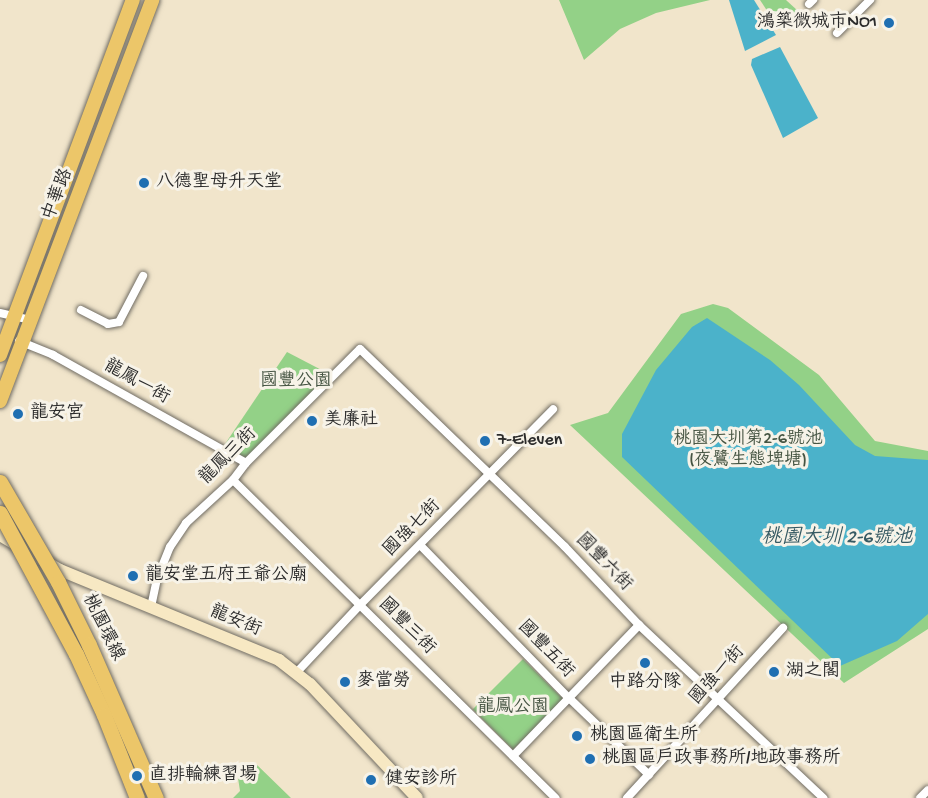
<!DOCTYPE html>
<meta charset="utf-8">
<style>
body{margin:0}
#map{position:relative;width:928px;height:798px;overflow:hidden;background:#f1e5cb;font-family:"Gochi Hand","LXGW WenKai TC",sans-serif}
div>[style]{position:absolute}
.green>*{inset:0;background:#93d187;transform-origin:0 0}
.water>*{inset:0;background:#4bb2ca}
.roads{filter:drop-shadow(0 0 2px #706c63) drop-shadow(0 0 2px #706c63)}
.street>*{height:8px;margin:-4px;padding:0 4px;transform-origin:4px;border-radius:4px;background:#fff}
.secondary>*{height:12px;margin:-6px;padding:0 6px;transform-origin:6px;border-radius:6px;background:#f7e8c3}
.primary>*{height:14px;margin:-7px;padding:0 7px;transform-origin:7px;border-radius:7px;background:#ecc669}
.bridges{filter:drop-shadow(0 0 2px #706c63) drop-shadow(0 0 2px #706c63)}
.highway-bridge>*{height:15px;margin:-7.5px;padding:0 7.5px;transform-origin:7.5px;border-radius:7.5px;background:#ecc669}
.dots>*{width:16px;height:16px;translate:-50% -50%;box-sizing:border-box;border:3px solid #f7f3e8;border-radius:50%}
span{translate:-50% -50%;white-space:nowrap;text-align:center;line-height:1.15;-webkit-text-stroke:6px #f7f3e8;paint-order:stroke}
.poi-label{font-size:18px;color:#2b2b2b}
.right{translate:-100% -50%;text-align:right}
.left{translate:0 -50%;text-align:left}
.street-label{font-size:18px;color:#2b2b2b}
.park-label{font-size:18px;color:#455442}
.water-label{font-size:20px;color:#365a63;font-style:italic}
</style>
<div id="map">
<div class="green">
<i style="clip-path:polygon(559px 0,710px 0,656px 13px,620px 29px,584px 60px)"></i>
<i style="clip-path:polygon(760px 0,786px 0,798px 11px,777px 26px)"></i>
<i style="clip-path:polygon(713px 304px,728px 308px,819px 375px,875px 441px,928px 451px,928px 629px,844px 683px,570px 425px,608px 413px,681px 314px)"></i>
<i style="clip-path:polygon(287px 352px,335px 377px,246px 463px,221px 450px)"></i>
<i style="left:523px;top:659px;width:57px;height:71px;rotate:45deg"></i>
<i style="clip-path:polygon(254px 762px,291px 798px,233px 798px,240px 791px,238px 778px)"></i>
</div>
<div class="water">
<i style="clip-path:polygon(729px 0,754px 0,776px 35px,745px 51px)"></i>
<i style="clip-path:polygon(780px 47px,818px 118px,783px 138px,751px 65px,752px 59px)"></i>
<i style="clip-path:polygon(707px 318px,770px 360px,799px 385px,855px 445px,875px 456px,928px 460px,928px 614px,897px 641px,840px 666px,622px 457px,622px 434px,656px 370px,692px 327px)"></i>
</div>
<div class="roads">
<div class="street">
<i style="left:809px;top:4px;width:6px;rotate:-45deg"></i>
<i style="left:837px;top:33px;width:47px;rotate:-45deg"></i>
<i style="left:81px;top:310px;width:30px;rotate:27deg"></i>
<i style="left:108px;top:324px;width:11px;rotate:-10deg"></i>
<i style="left:119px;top:322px;width:52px;rotate:-62.4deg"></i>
<i style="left:0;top:313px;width:32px;rotate:13deg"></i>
<i style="left:19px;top:341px;width:37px;rotate:22deg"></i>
<i style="left:53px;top:355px;width:221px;rotate:29.2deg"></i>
<i style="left:233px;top:480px;width:453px;rotate:44.6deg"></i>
<i style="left:420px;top:545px;width:214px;rotate:45.8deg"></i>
<i style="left:569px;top:698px;width:111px;rotate:43.9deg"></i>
<i style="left:151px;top:607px;width:29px;rotate:-78deg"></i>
<i style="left:157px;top:579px;width:35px;rotate:-68deg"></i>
<i style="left:170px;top:547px;width:29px;rotate:-56deg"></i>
<i style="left:186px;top:523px;width:64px;rotate:-42.5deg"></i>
<i style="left:233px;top:480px;width:21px;rotate:-53deg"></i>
<i style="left:246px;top:463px;width:161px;rotate:-45deg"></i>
<i style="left:360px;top:349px;width:285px;rotate:44deg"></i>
<i style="left:565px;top:547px;width:108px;rotate:46.5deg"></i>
<i style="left:639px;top:625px;width:253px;rotate:43.2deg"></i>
<i style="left:297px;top:672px;width:92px;rotate:-46.8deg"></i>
<i style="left:360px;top:605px;width:275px;rotate:-45.4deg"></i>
<i style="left:513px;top:756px;width:182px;rotate:-46.1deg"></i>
<i style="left:627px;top:798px;width:231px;rotate:-47.5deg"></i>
<i style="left:920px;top:798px;width:11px;rotate:-45deg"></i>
</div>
<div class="secondary">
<i style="left:0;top:535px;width:69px;rotate:30.3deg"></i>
<i style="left:60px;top:570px;width:237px;rotate:22.3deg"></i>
<i style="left:279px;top:660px;width:39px;rotate:38deg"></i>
<i style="left:310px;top:684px;width:156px;rotate:46.8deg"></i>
</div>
<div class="primary">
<i style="left:0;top:355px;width:379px;rotate:-69.5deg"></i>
<i style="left:0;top:401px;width:429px;rotate:-69.2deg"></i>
</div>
</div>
<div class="bridges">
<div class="highway-bridge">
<i style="left:0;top:482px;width:116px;rotate:59.9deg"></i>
<i style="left:58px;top:582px;width:70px;rotate:63.8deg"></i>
<i style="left:89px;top:645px;width:167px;rotate:66.4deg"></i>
<i style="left:0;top:513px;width:160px;rotate:61.7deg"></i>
<i style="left:76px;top:654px;width:67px;rotate:65.3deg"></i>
<i style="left:104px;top:715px;width:89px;rotate:68.3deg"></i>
</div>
</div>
<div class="dots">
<i style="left:889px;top:23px;background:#1f6fb2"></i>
<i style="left:144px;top:183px;background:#1f6fb2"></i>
<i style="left:18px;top:414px;background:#1f6fb2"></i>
<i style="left:312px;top:421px;background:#1f6fb2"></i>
<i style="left:485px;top:441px;background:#1f6fb2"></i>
<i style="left:133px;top:576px;background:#1f6fb2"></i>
<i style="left:645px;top:663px;background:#1f6fb2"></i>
<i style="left:774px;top:672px;background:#1f6fb2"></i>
<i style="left:345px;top:682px;background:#1f6fb2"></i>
<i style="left:577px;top:736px;background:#1f6fb2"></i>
<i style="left:590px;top:759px;background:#1f6fb2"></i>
<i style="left:137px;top:776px;background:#1f6fb2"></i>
<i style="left:371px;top:780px;background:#1f6fb2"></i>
</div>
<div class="poi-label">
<span class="right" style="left:877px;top:23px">鴻築微城市NO1</span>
<span class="left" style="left:156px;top:183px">八德聖母升天堂</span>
<span class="left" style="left:30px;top:414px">龍安宮</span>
<span class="left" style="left:324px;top:421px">美廉社</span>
<span class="left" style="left:497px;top:441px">7-Eleven</span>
<span class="left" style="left:145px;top:576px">龍安堂五府王爺公廟</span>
<span class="left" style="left:786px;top:672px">湖之閣</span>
<span class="left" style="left:357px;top:682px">麥當勞</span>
<span style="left:645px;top:683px">中路分隊</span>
<span class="left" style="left:590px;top:736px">桃園區衛生所</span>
<span class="left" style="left:602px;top:759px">桃園區戶政事務所/地政事務所</span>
<span class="left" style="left:149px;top:776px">直排輪練習場</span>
<span class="left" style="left:385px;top:780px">健安診所</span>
</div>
<div class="street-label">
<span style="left:59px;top:195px;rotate:-69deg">中華路</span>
<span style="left:136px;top:383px;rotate:29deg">龍鳳一街</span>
<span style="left:229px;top:457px;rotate:-45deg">龍鳳三街</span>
<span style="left:413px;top:529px;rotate:-45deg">國強七街</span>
<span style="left:603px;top:563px;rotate:46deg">國豐六街</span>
<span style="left:235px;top:622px;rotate:22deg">龍安街</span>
<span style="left:406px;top:627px;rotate:45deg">國豐三街</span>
<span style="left:102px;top:628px;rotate:64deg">桃園環線</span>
<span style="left:545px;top:650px;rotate:46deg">國豐五街</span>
<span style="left:718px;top:676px;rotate:-48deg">國強一街</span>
</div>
<div class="park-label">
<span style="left:296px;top:382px">國豐公園</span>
<span style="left:748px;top:451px">桃園大圳第2-6號池<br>(夜鷺生態埤塘)</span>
<span style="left:513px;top:708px">龍鳳公園</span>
</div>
<div class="water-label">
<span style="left:837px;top:538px">桃園大圳 2-6號池</span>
</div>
</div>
